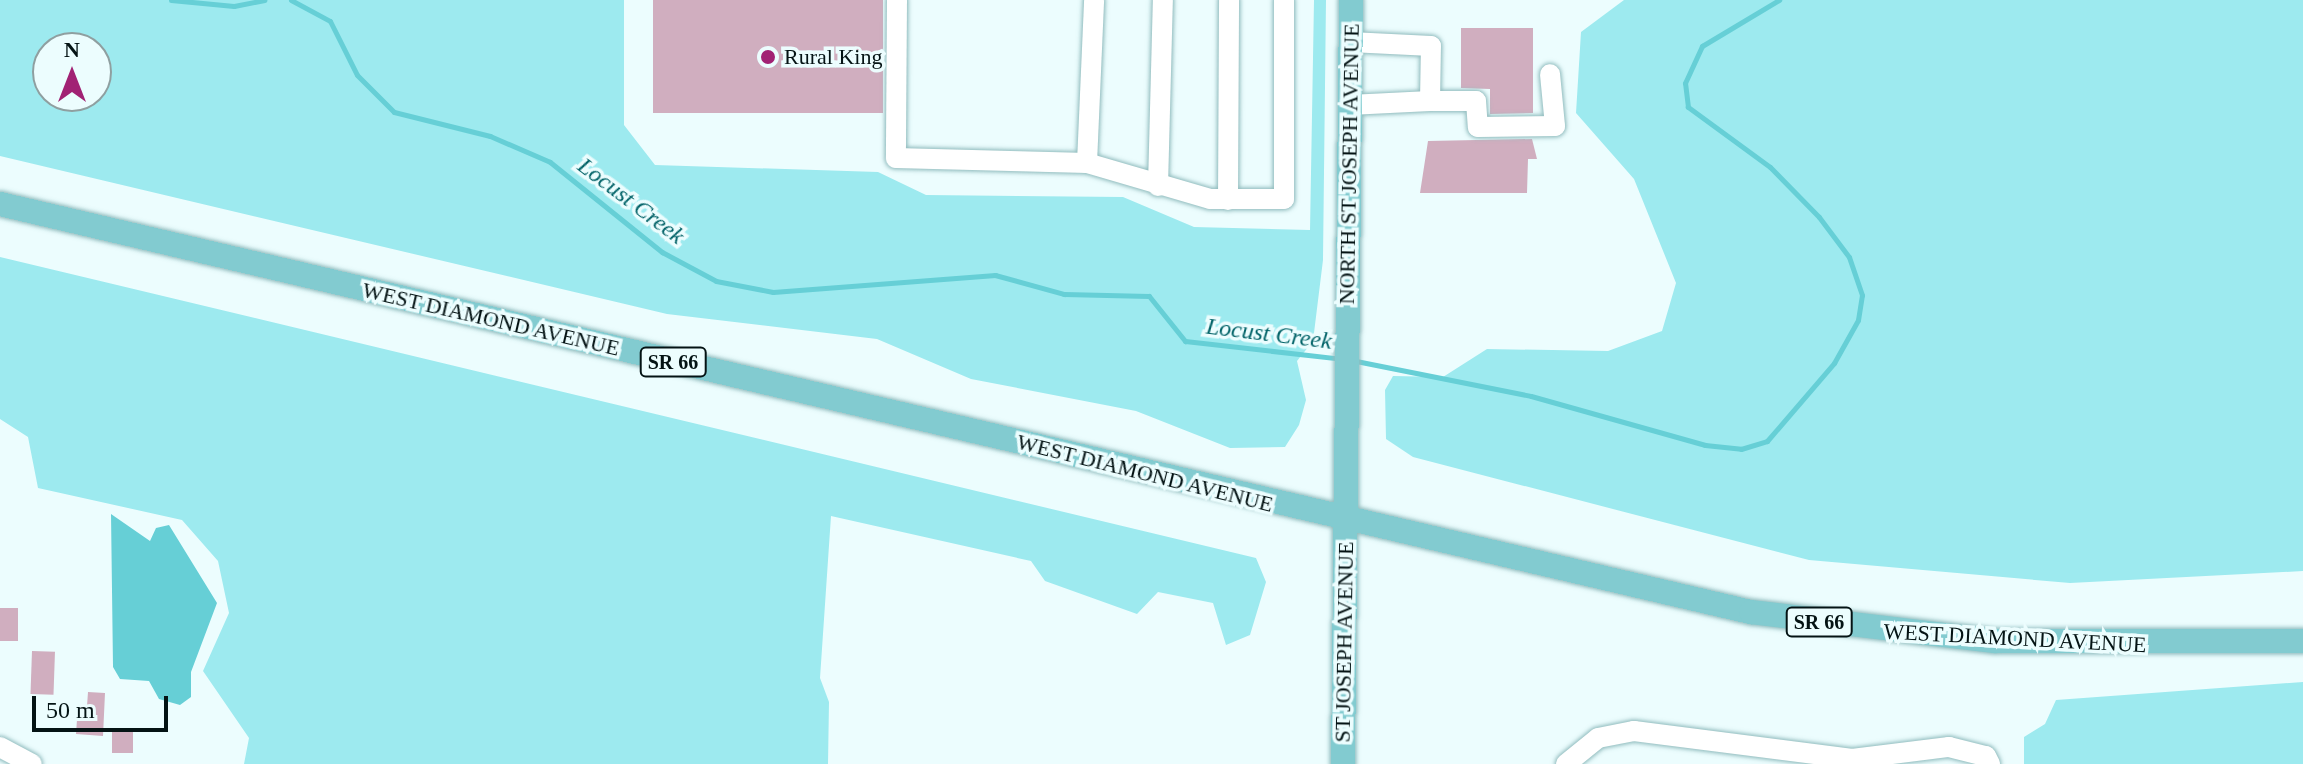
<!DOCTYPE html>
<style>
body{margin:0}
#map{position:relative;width:2303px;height:764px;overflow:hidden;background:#ecfdfe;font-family:"Times New Roman",serif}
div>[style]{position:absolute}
.green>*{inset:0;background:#9deaef}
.water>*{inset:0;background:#66cfd6}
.stream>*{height:5px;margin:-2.5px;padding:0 2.5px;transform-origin:2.5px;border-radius:2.5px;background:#66cfd6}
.building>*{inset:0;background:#d0aebf;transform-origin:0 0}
.roads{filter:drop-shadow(0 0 2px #91bcbe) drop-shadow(0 0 2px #91bcbe)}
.minor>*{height:20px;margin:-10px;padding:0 10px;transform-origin:10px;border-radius:10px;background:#fff}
.major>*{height:24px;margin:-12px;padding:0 12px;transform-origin:12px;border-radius:12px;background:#82cbd0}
.dots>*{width:22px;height:22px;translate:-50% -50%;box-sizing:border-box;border:4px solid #ecfdfe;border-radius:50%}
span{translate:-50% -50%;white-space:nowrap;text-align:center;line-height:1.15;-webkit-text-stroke:7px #ecfdfe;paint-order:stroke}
.shield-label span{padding:2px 6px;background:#ecfdfe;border:2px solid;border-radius:6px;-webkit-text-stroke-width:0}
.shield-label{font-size:20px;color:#041314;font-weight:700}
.poi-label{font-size:22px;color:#041314}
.left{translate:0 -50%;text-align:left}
.street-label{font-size:22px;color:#041314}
.water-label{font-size:24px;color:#006267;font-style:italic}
.north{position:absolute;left:32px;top:32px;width:80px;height:80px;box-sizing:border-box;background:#ecfdfe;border:2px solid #8f9fa0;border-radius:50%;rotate:0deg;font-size:22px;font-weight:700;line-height:32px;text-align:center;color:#041314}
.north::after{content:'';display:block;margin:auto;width:28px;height:36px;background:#a12274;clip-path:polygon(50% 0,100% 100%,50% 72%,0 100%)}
.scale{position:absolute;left:32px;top:696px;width:136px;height:36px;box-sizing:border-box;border:4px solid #041314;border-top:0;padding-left:10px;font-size:24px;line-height:28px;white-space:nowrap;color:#041314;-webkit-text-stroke:6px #ecfdfe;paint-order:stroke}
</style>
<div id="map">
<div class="green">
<i style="clip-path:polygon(evenodd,0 0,624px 0,624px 125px,655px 165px,878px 172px,926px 195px,1123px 197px,1194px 227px,1310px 230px,1314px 0,1326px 0,1323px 260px,1313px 341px,1297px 361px,1306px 400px,1299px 425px,1285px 447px,1230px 448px,1136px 411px,971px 379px,877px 339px,667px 314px,0 156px,0 0,48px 48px,96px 48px,96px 96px,48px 96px,48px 48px)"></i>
<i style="clip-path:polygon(1624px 0,2303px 0,2303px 571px,2070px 583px,1809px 560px,1413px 457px,1386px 439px,1385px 390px,1393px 376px,1443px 377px,1487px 349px,1608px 351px,1662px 331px,1676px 283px,1634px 179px,1576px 113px,1581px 32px)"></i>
<i style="clip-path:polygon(0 257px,1256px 558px,1266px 582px,1250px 635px,1226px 645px,1213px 603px,1158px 592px,1137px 614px,1045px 581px,1031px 561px,831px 516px,820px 678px,829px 702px,828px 764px,244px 764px,249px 738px,203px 671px,229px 613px,218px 561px,182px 520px,38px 488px,28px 437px,0 419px)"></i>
<i style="clip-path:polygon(2303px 682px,2303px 764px,2024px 764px,2024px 737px,2045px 724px,2056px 700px)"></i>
</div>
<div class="water">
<i style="clip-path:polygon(111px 514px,150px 541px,156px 528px,169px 525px,217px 603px,191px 672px,191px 697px,180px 705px,159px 699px,149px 681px,120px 679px,113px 667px)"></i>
</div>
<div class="stream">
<i style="left:171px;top:0;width:63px;rotate:5.4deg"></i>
<i style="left:234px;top:6px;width:31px;rotate:-11deg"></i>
<i style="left:291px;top:0;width:44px;rotate:28.3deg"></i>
<i style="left:330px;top:21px;width:60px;rotate:63.4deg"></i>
<i style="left:357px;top:75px;width:52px;rotate:45deg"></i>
<i style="left:394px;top:112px;width:99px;rotate:14deg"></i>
<i style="left:490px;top:136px;width:65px;rotate:23.4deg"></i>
<i style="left:550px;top:162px;width:144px;rotate:38.8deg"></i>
<i style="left:662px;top:252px;width:61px;rotate:28.2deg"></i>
<i style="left:716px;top:281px;width:58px;rotate:10.9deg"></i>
<i style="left:773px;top:292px;width:223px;rotate:-4.4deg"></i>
<i style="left:995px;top:275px;width:72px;rotate:15.4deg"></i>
<i style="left:1064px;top:294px;width:85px;rotate:1.3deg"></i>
<i style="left:1149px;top:296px;width:58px;rotate:51.3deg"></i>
<i style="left:1185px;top:341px;width:158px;rotate:6.5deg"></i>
<i style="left:1356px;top:361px;width:178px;rotate:11.3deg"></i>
<i style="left:1531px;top:396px;width:181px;rotate:15.7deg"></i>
<i style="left:1705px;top:445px;width:36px;rotate:6deg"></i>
<i style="left:1741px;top:449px;width:27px;rotate:-17deg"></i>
<i style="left:1767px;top:441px;width:103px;rotate:-49.3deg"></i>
<i style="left:1834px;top:363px;width:49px;rotate:-60.8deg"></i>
<i style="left:1858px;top:320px;width:25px;rotate:-81deg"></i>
<i style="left:1862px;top:295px;width:40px;rotate:-108.9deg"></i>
<i style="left:1849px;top:257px;width:50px;rotate:-126.9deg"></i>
<i style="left:1819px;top:217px;width:70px;rotate:-134.4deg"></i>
<i style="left:1770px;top:167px;width:102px;rotate:-143.8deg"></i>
<i style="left:1688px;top:107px;width:24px;rotate:-97deg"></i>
<i style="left:1685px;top:83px;width:41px;rotate:-65.3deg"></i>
<i style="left:1702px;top:46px;width:90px;rotate:-30.9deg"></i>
</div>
<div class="building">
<i style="left:653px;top:0;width:230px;height:113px"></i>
<i style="clip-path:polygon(1461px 28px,1533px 28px,1533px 113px,1490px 114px,1490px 89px,1461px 88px)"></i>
<i style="clip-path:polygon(1532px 139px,1537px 159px,1528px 159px,1527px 193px,1420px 193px,1428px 141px)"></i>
<i style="left:0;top:608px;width:18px;height:33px"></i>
<i style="left:32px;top:651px;width:23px;height:43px;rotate:2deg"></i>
<i style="clip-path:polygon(88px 692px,105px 693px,103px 736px,76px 734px,78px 705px,87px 706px)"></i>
<i style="left:112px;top:728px;width:21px;height:25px"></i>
</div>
<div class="roads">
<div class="minor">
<i style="left:897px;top:0;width:158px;rotate:90.4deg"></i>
<i style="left:896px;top:158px;width:191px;rotate:1.5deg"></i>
<i style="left:1087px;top:163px;width:163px;rotate:-87.5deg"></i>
<i style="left:1430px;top:101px;width:46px"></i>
<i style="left:1476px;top:101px;width:26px;rotate:86deg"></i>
<i style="left:1478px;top:127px;width:77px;rotate:-0.7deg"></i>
<i style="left:1555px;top:126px;width:52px;rotate:-95.5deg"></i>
<i style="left:1349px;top:105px;width:81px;rotate:-2.8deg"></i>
<i style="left:1430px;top:101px;width:55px;rotate:-89deg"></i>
<i style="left:1431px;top:46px;width:81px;rotate:-177.2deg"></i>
<i style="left:1087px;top:163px;width:128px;rotate:16.3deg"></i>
<i style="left:1210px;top:199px;width:74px"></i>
<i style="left:1284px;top:199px;width:199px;rotate:-90deg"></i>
<i style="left:1158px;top:186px;width:186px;rotate:-88.5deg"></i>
<i style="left:1228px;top:200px;width:200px;rotate:-89.7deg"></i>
<i style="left:0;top:747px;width:36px;rotate:28deg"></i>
<i style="left:1566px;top:764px;width:41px;rotate:-39.1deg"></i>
<i style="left:1598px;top:738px;width:37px;rotate:-11deg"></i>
<i style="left:1634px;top:731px;width:220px;rotate:7.3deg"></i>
<i style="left:1852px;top:759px;width:98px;rotate:-7.1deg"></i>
<i style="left:1949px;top:747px;width:38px;rotate:14deg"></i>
<i style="left:1986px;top:756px;width:9px;rotate:63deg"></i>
</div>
<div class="major">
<i style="left:0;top:204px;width:1798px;rotate:13.12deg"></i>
<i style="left:1751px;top:612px;width:247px;rotate:6.8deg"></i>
<i style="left:1996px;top:641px;width:307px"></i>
<i style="left:1343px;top:764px;width:764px;rotate:-89.4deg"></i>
</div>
</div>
<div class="dots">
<i style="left:768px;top:57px;background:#a12274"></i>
</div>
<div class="shield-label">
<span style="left:673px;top:362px">SR 66</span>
<span style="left:1819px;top:622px">SR 66</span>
</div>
<div class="poi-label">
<span class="left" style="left:784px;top:57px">Rural King</span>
</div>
<div class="street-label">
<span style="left:1349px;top:164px;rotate:-89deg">NORTH ST JOSEPH AVENUE</span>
<span style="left:491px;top:319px;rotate:13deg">WEST DIAMOND AVENUE</span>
<span style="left:1145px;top:473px;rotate:14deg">WEST DIAMOND AVENUE</span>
<span style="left:2015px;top:638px;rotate:3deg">WEST DIAMOND AVENUE</span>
<span style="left:1344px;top:642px;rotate:-89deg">ST JOSEPH AVENUE</span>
</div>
<div class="water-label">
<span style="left:631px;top:201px;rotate:37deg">Locust Creek</span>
<span style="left:1269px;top:334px;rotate:7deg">Locust Creek</span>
</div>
<div class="north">N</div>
<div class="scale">50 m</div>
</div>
